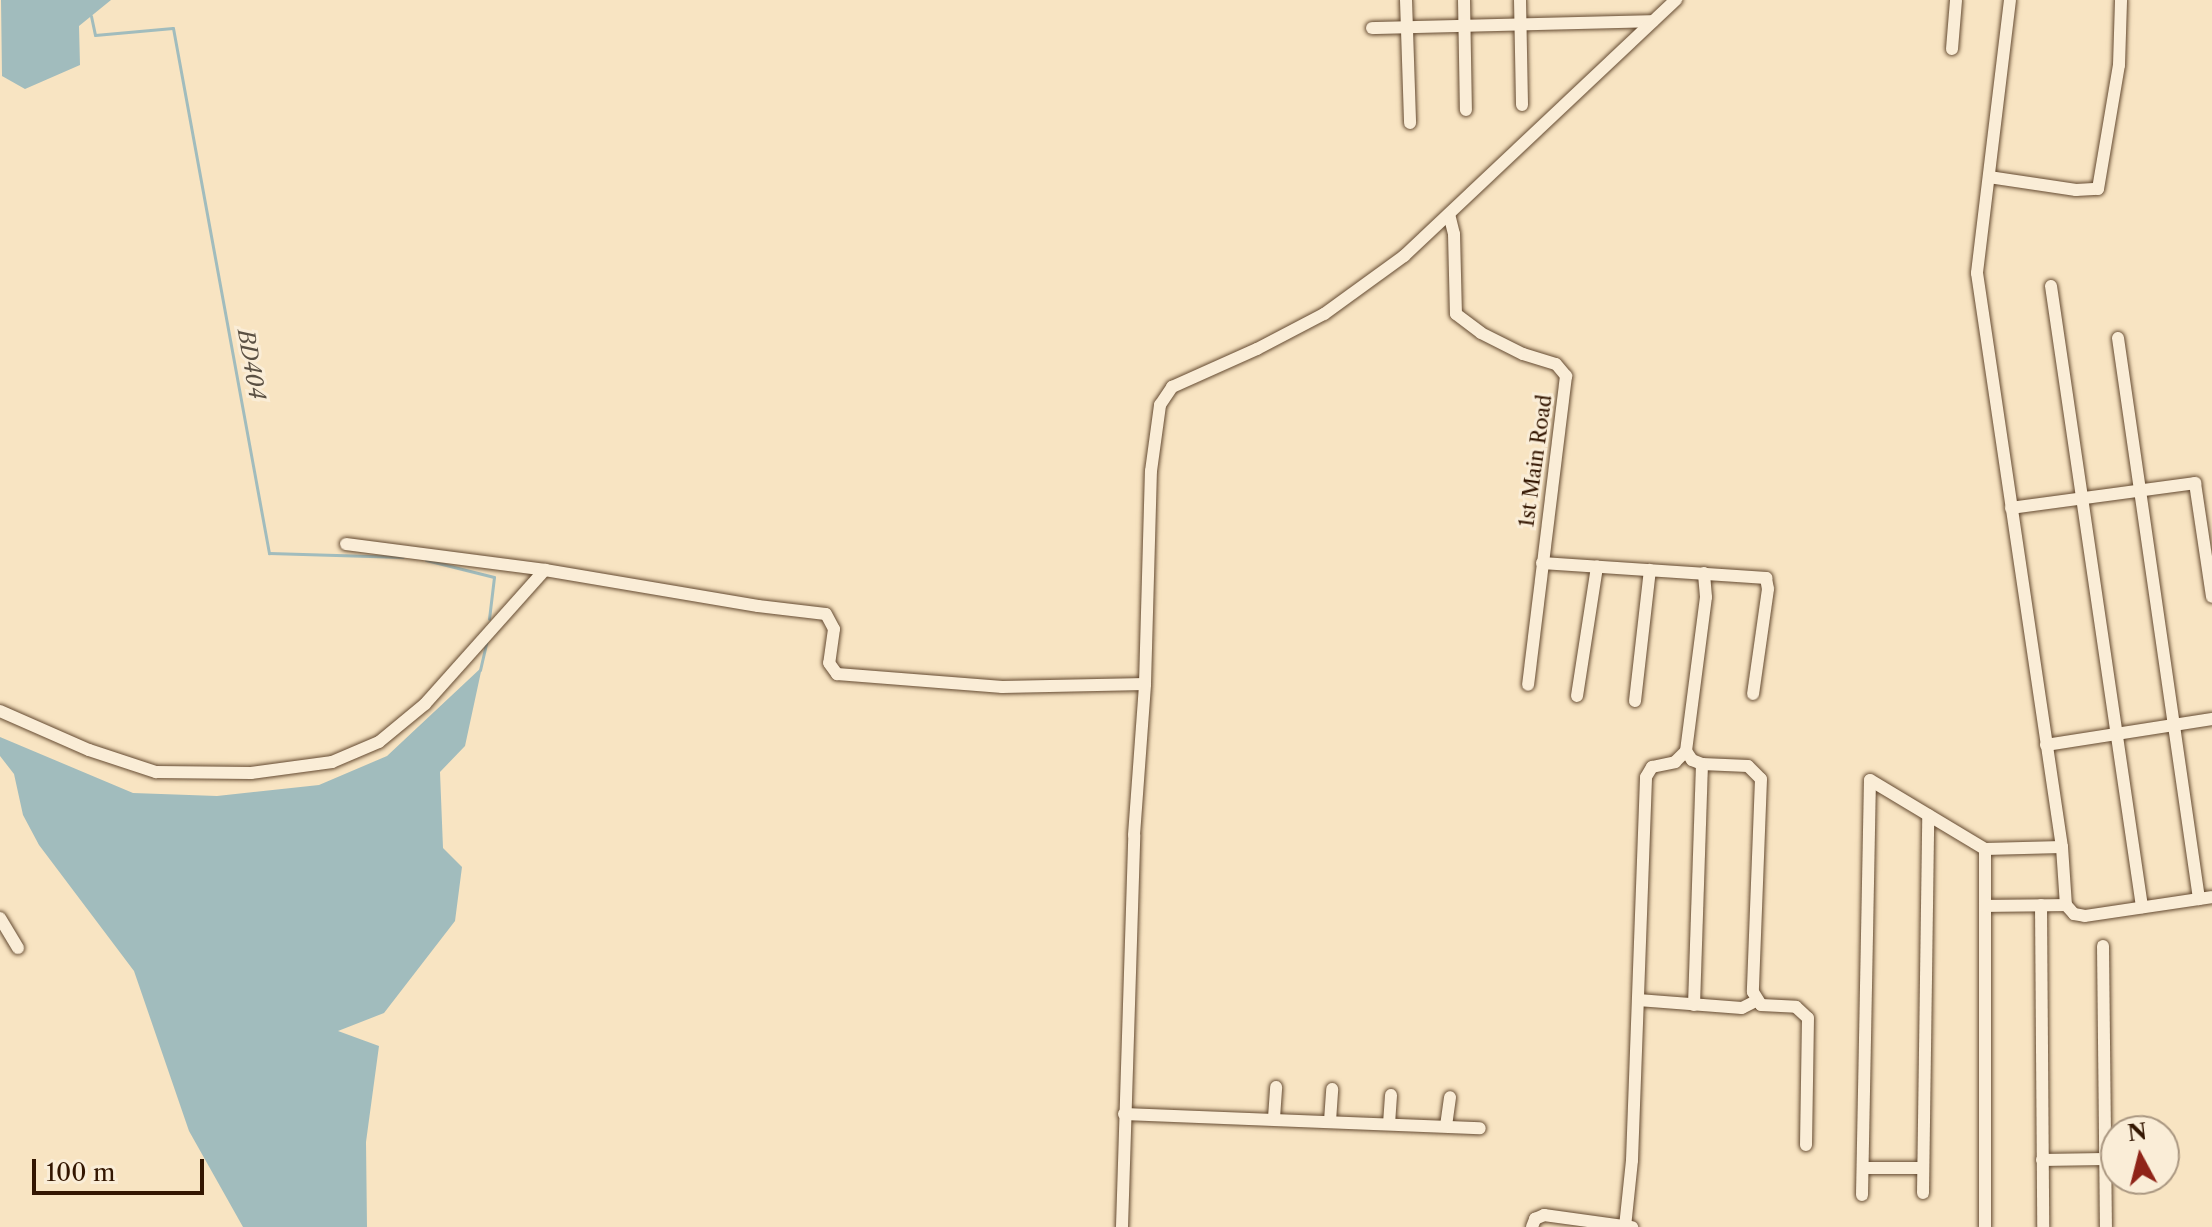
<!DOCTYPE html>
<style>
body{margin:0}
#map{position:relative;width:2212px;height:1227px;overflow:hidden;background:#f8e4c2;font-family:"Libre Caslon Text",serif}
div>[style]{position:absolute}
.water>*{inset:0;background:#a1bcbd}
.stream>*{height:3px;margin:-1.5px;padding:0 1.5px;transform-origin:1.5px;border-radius:1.5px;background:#a1bcbd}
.roads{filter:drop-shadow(0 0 2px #644a31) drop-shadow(0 0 2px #644a31)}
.minor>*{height:12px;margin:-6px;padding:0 6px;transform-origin:6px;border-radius:6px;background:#faedd7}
span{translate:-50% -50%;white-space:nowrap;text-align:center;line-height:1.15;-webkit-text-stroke:6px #faedd7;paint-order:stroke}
.street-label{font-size:20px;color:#331601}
.water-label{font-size:22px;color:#5a5043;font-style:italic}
.north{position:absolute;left:2100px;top:1115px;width:80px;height:80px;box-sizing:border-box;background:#faedd7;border:2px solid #aa9781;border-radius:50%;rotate:353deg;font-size:22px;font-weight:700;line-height:32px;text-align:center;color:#331601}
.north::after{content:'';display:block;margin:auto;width:28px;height:36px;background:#8f2418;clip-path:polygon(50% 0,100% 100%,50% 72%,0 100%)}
.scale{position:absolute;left:32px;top:1159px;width:172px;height:36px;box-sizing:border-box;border:4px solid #331601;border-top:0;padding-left:10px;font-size:24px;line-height:28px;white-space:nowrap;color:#331601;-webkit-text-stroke:6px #faedd7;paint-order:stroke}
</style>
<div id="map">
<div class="water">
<i style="clip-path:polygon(1px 0,111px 0,79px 26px,80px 65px,25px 89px,2px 76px)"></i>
<i style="clip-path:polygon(482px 667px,465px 746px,440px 772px,443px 848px,462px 867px,455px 921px,384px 1013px,338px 1031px,379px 1046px,366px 1142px,367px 1227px,243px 1227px,189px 1131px,134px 971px,39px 845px,23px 815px,14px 774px,0 756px,0 737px,133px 793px,217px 796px,319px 785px,387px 756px)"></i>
</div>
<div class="stream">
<i style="left:91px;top:16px;width:19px;rotate:78deg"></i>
<i style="left:95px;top:35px;width:78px;rotate:-5.1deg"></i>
<i style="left:173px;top:28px;width:534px;rotate:79.64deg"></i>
<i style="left:269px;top:553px;width:134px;rotate:1.7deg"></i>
<i style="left:426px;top:560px;width:70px;rotate:14deg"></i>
<i style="left:494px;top:577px;width:42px;rotate:96.8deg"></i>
<i style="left:480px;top:670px;width:28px;rotate:-77deg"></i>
</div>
<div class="roads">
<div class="minor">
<i style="left:1406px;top:0;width:123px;rotate:88.1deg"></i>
<i style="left:1464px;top:0;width:110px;rotate:89deg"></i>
<i style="left:1520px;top:0;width:105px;rotate:88.9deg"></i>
<i style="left:2010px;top:0;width:275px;rotate:96.9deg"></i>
<i style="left:1977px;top:273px;width:580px;rotate:81.58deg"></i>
<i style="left:2062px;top:847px;width:58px;rotate:86.1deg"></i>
<i style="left:2066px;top:905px;width:12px;rotate:48deg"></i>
<i style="left:2074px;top:914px;width:11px;rotate:10deg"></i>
<i style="left:2085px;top:916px;width:128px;rotate:-8.5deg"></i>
<i style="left:1372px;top:28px;width:281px;rotate:-1.4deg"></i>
<i style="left:1952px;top:49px;width:49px;rotate:-85.3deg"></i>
<i style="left:1989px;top:177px;width:88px;rotate:8.5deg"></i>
<i style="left:2076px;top:190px;width:22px;rotate:-3deg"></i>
<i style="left:2098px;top:189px;width:126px;rotate:-80.4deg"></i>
<i style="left:2119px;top:65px;width:65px;rotate:-88.2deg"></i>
<i style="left:1449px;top:214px;width:21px;rotate:76deg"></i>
<i style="left:1454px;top:234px;width:80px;rotate:88.6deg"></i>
<i style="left:1456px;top:314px;width:31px;rotate:37deg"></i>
<i style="left:1481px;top:333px;width:47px;rotate:26.6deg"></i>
<i style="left:1523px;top:354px;width:34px;rotate:17deg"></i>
<i style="left:1556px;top:364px;width:16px;rotate:50deg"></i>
<i style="left:1566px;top:376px;width:311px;rotate:97deg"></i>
<i style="left:2051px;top:286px;width:628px;rotate:81.66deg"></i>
<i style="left:2118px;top:338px;width:567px;rotate:81.78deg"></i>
<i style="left:2011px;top:508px;width:186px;rotate:-7.7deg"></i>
<i style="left:2195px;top:483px;width:115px;rotate:81.5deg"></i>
<i style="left:346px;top:544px;width:201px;rotate:7.4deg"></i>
<i style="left:545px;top:570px;width:216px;rotate:9.6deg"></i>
<i style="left:758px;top:606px;width:68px;rotate:6.7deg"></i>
<i style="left:826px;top:614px;width:17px;rotate:62deg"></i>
<i style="left:834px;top:629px;width:34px;rotate:98deg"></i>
<i style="left:829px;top:663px;width:14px;rotate:54deg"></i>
<i style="left:837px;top:674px;width:166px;rotate:4.5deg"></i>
<i style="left:1002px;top:687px;width:143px;rotate:-1.2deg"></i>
<i style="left:1542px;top:563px;width:225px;rotate:3.8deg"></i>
<i style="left:1766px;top:578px;width:11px;rotate:80deg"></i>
<i style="left:1768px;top:589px;width:106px;rotate:98.1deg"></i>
<i style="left:1577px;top:696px;width:131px;rotate:-81.2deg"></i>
<i style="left:1635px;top:701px;width:132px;rotate:-83.5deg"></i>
<i style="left:0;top:711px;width:97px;rotate:23.7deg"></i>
<i style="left:89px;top:750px;width:71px;rotate:18.2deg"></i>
<i style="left:156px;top:772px;width:95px;rotate:0.6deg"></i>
<i style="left:251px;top:773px;width:82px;rotate:-7.7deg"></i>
<i style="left:332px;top:762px;width:51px;rotate:-23.1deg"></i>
<i style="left:379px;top:742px;width:60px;rotate:-39.6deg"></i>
<i style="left:425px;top:704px;width:180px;rotate:-48.2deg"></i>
<i style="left:2046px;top:745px;width:168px;rotate:-8.9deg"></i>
<i style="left:1686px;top:751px;width:11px;rotate:56deg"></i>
<i style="left:1692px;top:760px;width:11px;rotate:22deg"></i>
<i style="left:1702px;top:764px;width:46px;rotate:2.5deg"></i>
<i style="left:1748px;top:766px;width:18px;rotate:45deg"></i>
<i style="left:1761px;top:779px;width:213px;rotate:92.2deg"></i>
<i style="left:1753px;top:992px;width:15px;rotate:58deg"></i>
<i style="left:1761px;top:1005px;width:35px;rotate:3deg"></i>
<i style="left:1796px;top:1007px;width:16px;rotate:43deg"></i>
<i style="left:1808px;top:1018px;width:127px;rotate:90.9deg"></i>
<i style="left:1985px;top:849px;width:378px;rotate:90deg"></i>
<i style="left:2041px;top:905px;width:322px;rotate:89.6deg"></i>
<i style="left:1985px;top:906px;width:81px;rotate:-0.7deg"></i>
<i style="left:0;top:918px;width:35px;rotate:59deg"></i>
<i style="left:2103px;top:946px;width:281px;rotate:89.4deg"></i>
<i style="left:1638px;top:1000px;width:104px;rotate:4.4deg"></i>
<i style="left:1742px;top:1008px;width:16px;rotate:-27deg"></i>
<i style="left:1694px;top:1005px;width:241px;rotate:-88.1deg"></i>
<i style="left:1124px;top:1114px;width:356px;rotate:2.3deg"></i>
<i style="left:1274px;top:1118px;width:31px;rotate:-86deg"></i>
<i style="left:1330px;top:1121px;width:32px;rotate:-86deg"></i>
<i style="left:1389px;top:1124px;width:29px;rotate:-86deg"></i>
<i style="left:1446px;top:1126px;width:29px;rotate:-82deg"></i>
<i style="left:2042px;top:1160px;width:63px;rotate:-0.9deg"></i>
<i style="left:1863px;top:1168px;width:60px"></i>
<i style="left:1923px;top:1193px;width:378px;rotate:-89.2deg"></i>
<i style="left:1862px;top:1195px;width:415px;rotate:-88.9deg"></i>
<i style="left:1870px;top:780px;width:134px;rotate:31deg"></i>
<i style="left:1985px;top:849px;width:77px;rotate:-1.5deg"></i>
<i style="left:1122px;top:1227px;width:392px;rotate:-88.2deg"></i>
<i style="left:1134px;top:835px;width:151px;rotate:-85.8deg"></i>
<i style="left:1145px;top:684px;width:213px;rotate:-88.4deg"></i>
<i style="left:1151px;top:471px;width:67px;rotate:-82.2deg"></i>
<i style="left:1160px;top:405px;width:22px;rotate:-56deg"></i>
<i style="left:1172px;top:387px;width:93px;rotate:-24.1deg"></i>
<i style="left:1257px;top:349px;width:76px;rotate:-27.6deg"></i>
<i style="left:1324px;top:314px;width:99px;rotate:-35.9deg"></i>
<i style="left:1404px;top:256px;width:374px;rotate:-43.3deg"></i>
<i style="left:1532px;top:1227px;width:9px;rotate:-69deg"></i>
<i style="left:1535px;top:1219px;width:10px;rotate:-24deg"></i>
<i style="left:1544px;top:1215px;width:89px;rotate:7.8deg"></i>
<i style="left:1625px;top:1227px;width:67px;rotate:-84deg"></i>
<i style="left:1632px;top:1160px;width:383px;rotate:-87.9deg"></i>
<i style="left:1646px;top:777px;width:12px;rotate:-59deg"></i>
<i style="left:1652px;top:767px;width:24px;rotate:-12deg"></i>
<i style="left:1675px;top:762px;width:16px;rotate:-45deg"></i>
<i style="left:1686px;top:751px;width:155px;rotate:-82.6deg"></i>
<i style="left:1706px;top:597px;width:24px;rotate:-95deg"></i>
</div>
</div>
<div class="street-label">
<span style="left:1536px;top:461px;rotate:-82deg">1st Main Road</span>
</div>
<div class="water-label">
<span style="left:251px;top:364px;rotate:80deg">BD404</span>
</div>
<div class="north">N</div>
<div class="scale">100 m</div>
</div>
